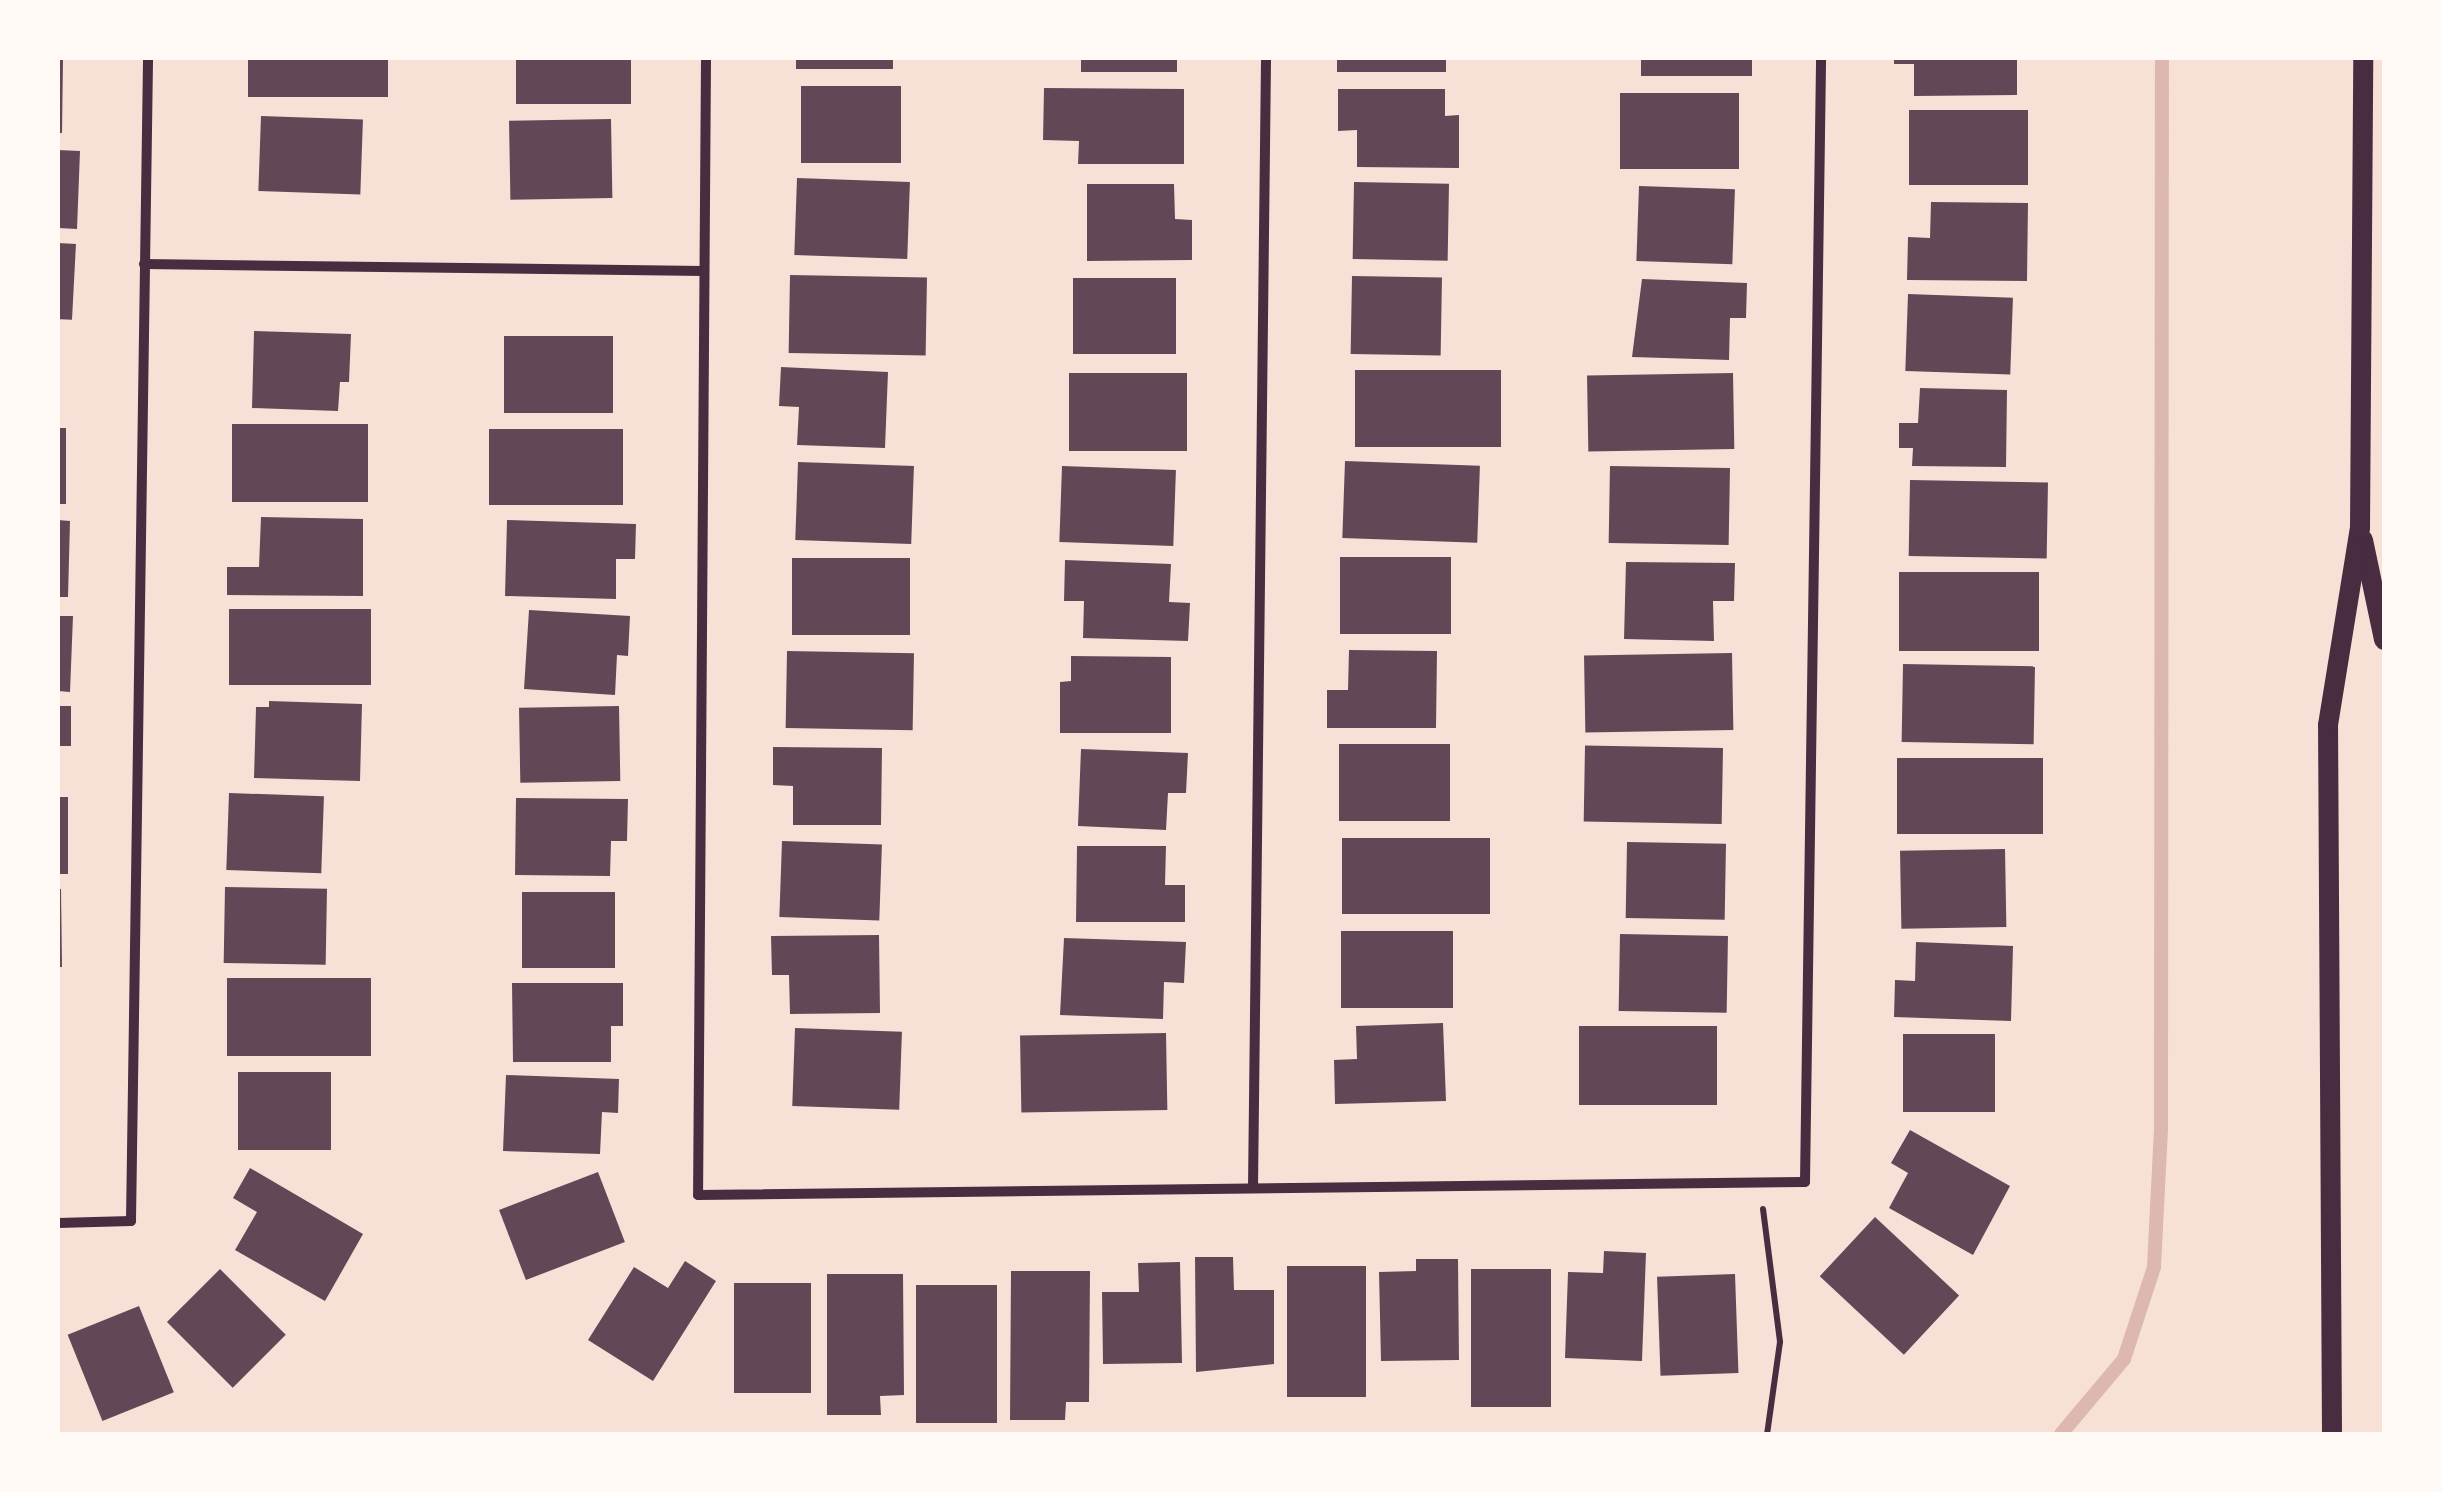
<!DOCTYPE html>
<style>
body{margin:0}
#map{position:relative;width:2442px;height:1492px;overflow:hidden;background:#f7e1d7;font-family:"Fira Sans",sans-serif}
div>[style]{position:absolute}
.stream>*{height:14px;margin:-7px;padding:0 7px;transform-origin:7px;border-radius:7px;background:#dcb8b0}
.building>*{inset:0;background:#644757;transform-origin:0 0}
.path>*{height:6px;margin:-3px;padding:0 3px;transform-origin:3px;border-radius:3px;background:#4a2c40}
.minor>*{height:10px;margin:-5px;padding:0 5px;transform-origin:5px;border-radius:5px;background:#4a2c40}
.secondary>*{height:20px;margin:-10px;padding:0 10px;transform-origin:10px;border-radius:10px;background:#4a2c40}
span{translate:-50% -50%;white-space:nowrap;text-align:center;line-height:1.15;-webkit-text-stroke:8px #fffaf5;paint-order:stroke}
.frame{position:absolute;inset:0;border:60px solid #fffaf5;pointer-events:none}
</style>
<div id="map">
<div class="stream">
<i style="left:2061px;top:1434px;width:98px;rotate:-50deg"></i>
<i style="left:2124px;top:1359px;width:97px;rotate:-71.9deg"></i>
<i style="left:2154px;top:1267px;width:139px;rotate:-87.1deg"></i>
<i style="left:2161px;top:1128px;width:1070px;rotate:-89.95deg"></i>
</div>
<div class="building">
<i style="clip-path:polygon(58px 58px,63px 58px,62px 133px,58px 133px)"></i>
<i style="left:248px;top:58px;width:140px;height:39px"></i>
<i style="left:516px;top:58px;width:115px;height:46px"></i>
<i style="left:796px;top:58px;width:97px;height:11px"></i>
<i style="left:1081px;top:58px;width:96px;height:14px"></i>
<i style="left:1337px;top:58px;width:109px;height:14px"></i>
<i style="left:1641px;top:58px;width:111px;height:18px"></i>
<i style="clip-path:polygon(1894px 58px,2017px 58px,2017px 95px,1914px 96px,1914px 64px,1894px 64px)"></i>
<i style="left:801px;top:86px;width:100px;height:77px"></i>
<i style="clip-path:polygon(1044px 88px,1184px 89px,1184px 164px,1078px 164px,1079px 141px,1043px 140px)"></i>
<i style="clip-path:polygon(1338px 89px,1445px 89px,1445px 116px,1459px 115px,1459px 168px,1357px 167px,1357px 130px,1338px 131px)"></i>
<i style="left:1620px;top:93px;width:119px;height:76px"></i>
<i style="left:1909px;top:110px;width:119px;height:75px"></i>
<i style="left:261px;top:116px;width:102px;height:75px;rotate:2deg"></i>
<i style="left:611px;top:119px;width:79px;height:102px;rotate:89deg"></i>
<i style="clip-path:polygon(58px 150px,80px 151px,77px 229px,58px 228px)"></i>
<i style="left:797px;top:178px;width:113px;height:77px;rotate:2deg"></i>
<i style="left:1354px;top:182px;width:95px;height:77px;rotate:1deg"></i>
<i style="clip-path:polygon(1087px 184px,1174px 184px,1175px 219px,1192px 220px,1192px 260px,1087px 261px)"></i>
<i style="left:1639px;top:186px;width:96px;height:75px;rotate:2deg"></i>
<i style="clip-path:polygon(1931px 202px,2028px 203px,2027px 281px,1907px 280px,1908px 237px,1930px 238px)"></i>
<i style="left:58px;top:243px;width:18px;height:76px;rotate:3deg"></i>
<i style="left:790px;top:275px;width:137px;height:78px;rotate:1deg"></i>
<i style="left:1352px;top:276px;width:90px;height:78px;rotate:1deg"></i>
<i style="left:1073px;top:278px;width:103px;height:76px"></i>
<i style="clip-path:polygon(1642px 279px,1747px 283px,1746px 318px,1730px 318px,1729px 360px,1632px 357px)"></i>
<i style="left:1908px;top:294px;width:105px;height:77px;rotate:2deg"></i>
<i style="clip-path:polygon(254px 331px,351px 334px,349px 382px,340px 382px,338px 411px,252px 408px)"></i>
<i style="left:504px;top:336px;width:109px;height:77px"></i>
<i style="clip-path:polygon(781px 367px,888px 372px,885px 448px,797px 445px,799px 407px,779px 406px)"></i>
<i style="left:1501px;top:370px;width:77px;height:146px;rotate:90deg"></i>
<i style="left:1069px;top:373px;width:118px;height:78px"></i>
<i style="left:1733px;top:373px;width:76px;height:146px;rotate:89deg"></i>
<i style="clip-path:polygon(1920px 388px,2007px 390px,2006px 467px,1912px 466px,1913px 448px,1899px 448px,1899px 423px,1918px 423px)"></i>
<i style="left:232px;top:424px;width:136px;height:78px"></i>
<i style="left:58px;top:428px;width:8px;height:76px"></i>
<i style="left:489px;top:429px;width:134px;height:76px"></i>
<i style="left:1345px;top:461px;width:135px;height:77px;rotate:2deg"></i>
<i style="left:798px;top:462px;width:116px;height:78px;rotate:2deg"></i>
<i style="left:1062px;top:466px;width:114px;height:76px;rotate:2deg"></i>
<i style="left:1610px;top:466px;width:120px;height:77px;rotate:1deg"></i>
<i style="left:1910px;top:480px;width:138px;height:76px;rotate:1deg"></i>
<i style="clip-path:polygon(261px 517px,363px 519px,363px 596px,227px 595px,227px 567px,259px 567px)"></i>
<i style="clip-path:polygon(58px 520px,70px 521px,68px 597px,58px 597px)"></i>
<i style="clip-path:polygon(507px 520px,636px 524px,635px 559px,616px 559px,616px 599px,505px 596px)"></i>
<i style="left:1451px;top:557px;width:77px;height:111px;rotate:90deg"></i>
<i style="left:792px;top:558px;width:118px;height:77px"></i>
<i style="clip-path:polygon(1065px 560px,1171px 564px,1169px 602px,1190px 603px,1188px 641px,1083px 638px,1084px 601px,1064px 601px)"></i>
<i style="clip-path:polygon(1626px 562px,1735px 563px,1734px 601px,1713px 601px,1714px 641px,1624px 639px)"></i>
<i style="left:1899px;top:572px;width:140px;height:79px"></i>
<i style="left:229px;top:609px;width:142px;height:76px"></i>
<i style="clip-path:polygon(529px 610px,630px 616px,628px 656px,617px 655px,615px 695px,524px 689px)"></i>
<i style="clip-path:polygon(58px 616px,73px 616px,70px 692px,58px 691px)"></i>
<i style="clip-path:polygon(1349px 650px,1437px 651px,1436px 728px,1327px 728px,1327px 690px,1348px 690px)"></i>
<i style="left:787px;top:651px;width:127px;height:77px;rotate:1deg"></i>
<i style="left:1732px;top:653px;width:77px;height:148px;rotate:89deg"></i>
<i style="clip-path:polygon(1071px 656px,1171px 657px,1171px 733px,1060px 733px,1060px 682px,1071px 681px)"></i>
<i style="left:1903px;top:664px;width:132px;height:78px;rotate:1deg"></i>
<i style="clip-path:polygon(269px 701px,362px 704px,360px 781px,254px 778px,256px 707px,269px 707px)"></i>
<i style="left:58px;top:706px;width:13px;height:40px"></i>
<i style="left:619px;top:706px;width:75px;height:100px;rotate:89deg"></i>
<i style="left:1339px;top:744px;width:111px;height:77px"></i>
<i style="clip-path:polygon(773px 747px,882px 748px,881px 825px,793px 825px,793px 786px,773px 785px)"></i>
<i style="left:1723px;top:748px;width:76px;height:138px;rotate:91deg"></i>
<i style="clip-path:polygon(1081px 749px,1188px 753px,1186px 793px,1168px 793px,1166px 830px,1078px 826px)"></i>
<i style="left:1897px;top:758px;width:146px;height:76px"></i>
<i style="left:229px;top:793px;width:95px;height:77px;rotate:2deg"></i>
<i style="left:58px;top:797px;width:10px;height:77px"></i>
<i style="clip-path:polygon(516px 798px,628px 799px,627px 841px,611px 841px,610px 876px,515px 875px)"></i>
<i style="left:1342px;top:838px;width:148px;height:76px"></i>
<i style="left:782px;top:841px;width:100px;height:76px;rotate:2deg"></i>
<i style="left:1627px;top:842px;width:99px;height:76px;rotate:1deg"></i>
<i style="clip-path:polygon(1077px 846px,1166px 846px,1165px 885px,1185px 885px,1185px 922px,1076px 922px)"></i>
<i style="left:2005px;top:849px;width:78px;height:105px;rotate:89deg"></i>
<i style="left:225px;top:887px;width:102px;height:76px;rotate:1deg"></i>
<i style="clip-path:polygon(58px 889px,61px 889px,62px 967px,58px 967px)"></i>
<i style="left:522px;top:892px;width:93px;height:76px"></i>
<i style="left:1341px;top:931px;width:112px;height:77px"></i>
<i style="left:1620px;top:934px;width:108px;height:77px;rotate:1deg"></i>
<i style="clip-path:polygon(879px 935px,880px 1013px,790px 1014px,789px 975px,772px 975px,771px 936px)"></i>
<i style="clip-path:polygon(1064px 938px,1186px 942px,1184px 983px,1164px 982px,1163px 1019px,1060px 1015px)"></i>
<i style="clip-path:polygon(1916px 942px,2013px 946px,2011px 1021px,1894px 1017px,1895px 980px,1915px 981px)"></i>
<i style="left:227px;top:978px;width:144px;height:78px"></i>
<i style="clip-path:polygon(512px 983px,623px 983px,623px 1026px,611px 1026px,611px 1062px,513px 1062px)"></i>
<i style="clip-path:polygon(1443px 1023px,1446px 1101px,1335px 1104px,1334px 1060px,1357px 1059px,1356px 1026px)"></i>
<i style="left:1579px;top:1026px;width:138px;height:79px"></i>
<i style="left:795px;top:1028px;width:107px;height:78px;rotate:2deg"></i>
<i style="left:1166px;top:1033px;width:77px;height:146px;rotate:89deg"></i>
<i style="left:1995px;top:1034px;width:78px;height:92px;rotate:90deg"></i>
<i style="left:238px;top:1072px;width:93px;height:78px"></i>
<i style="clip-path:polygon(506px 1075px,619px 1079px,618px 1113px,602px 1112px,600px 1154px,503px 1151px)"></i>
<i style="clip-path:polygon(1910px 1130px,2010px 1186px,1973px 1255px,1889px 1208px,1908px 1173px,1891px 1163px)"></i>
<i style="clip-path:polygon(250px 1168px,363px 1234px,325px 1301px,235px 1250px,257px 1212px,233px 1198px)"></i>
<i style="left:598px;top:1172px;width:75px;height:106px;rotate:69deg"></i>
<i style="left:1875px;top:1217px;width:115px;height:81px;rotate:43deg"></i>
<i style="clip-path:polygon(1604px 1251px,1646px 1253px,1642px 1361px,1565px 1358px,1568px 1272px,1603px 1273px)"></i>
<i style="clip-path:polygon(1195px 1257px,1233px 1257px,1234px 1290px,1274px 1290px,1274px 1364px,1196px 1372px)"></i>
<i style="clip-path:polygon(1416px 1259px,1458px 1259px,1459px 1360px,1381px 1361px,1379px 1272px,1416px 1271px)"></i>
<i style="clip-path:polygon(685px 1261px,716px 1281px,653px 1381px,588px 1340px,634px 1267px,668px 1288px)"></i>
<i style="clip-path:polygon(1180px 1262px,1182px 1363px,1103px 1364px,1102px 1292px,1139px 1292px,1138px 1263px)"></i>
<i style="left:1287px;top:1266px;width:79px;height:131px"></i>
<i style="left:220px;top:1269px;width:93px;height:75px;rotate:45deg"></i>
<i style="left:1471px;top:1269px;width:80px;height:138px"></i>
<i style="clip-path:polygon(1011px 1271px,1090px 1271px,1089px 1402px,1066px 1402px,1065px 1420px,1010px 1420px)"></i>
<i style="clip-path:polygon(827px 1274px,903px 1274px,904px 1395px,880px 1396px,881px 1415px,827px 1415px)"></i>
<i style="left:1735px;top:1274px;width:99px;height:78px;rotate:88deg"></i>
<i style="left:734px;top:1283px;width:77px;height:110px"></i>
<i style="left:916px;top:1285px;width:81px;height:138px"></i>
<i style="left:139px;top:1306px;width:93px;height:77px;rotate:68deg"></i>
</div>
<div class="path">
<i style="left:1763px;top:1209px;width:134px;rotate:82.7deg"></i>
<i style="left:1780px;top:1342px;width:93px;rotate:98deg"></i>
</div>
<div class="minor">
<i style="left:706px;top:58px;width:1137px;rotate:90.4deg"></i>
<i style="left:698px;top:1195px;width:1107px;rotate:-0.67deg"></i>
<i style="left:1805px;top:1182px;width:1124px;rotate:-89.18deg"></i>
<i style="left:144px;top:264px;width:560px;rotate:0.72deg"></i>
<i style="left:1253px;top:1188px;width:1130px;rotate:-89.34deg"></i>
<i style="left:58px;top:1223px;width:73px;rotate:-1.6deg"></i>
<i style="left:131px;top:1221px;width:1163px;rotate:-89.16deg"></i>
</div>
<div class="secondary">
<i style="left:2363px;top:540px;width:102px;rotate:78.1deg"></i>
<i style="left:2332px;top:1434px;width:709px;rotate:-90.32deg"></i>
<i style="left:2328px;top:725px;width:200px;rotate:-80.8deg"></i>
<i style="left:2360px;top:528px;width:470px;rotate:-89.6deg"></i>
</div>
<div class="frame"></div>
</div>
